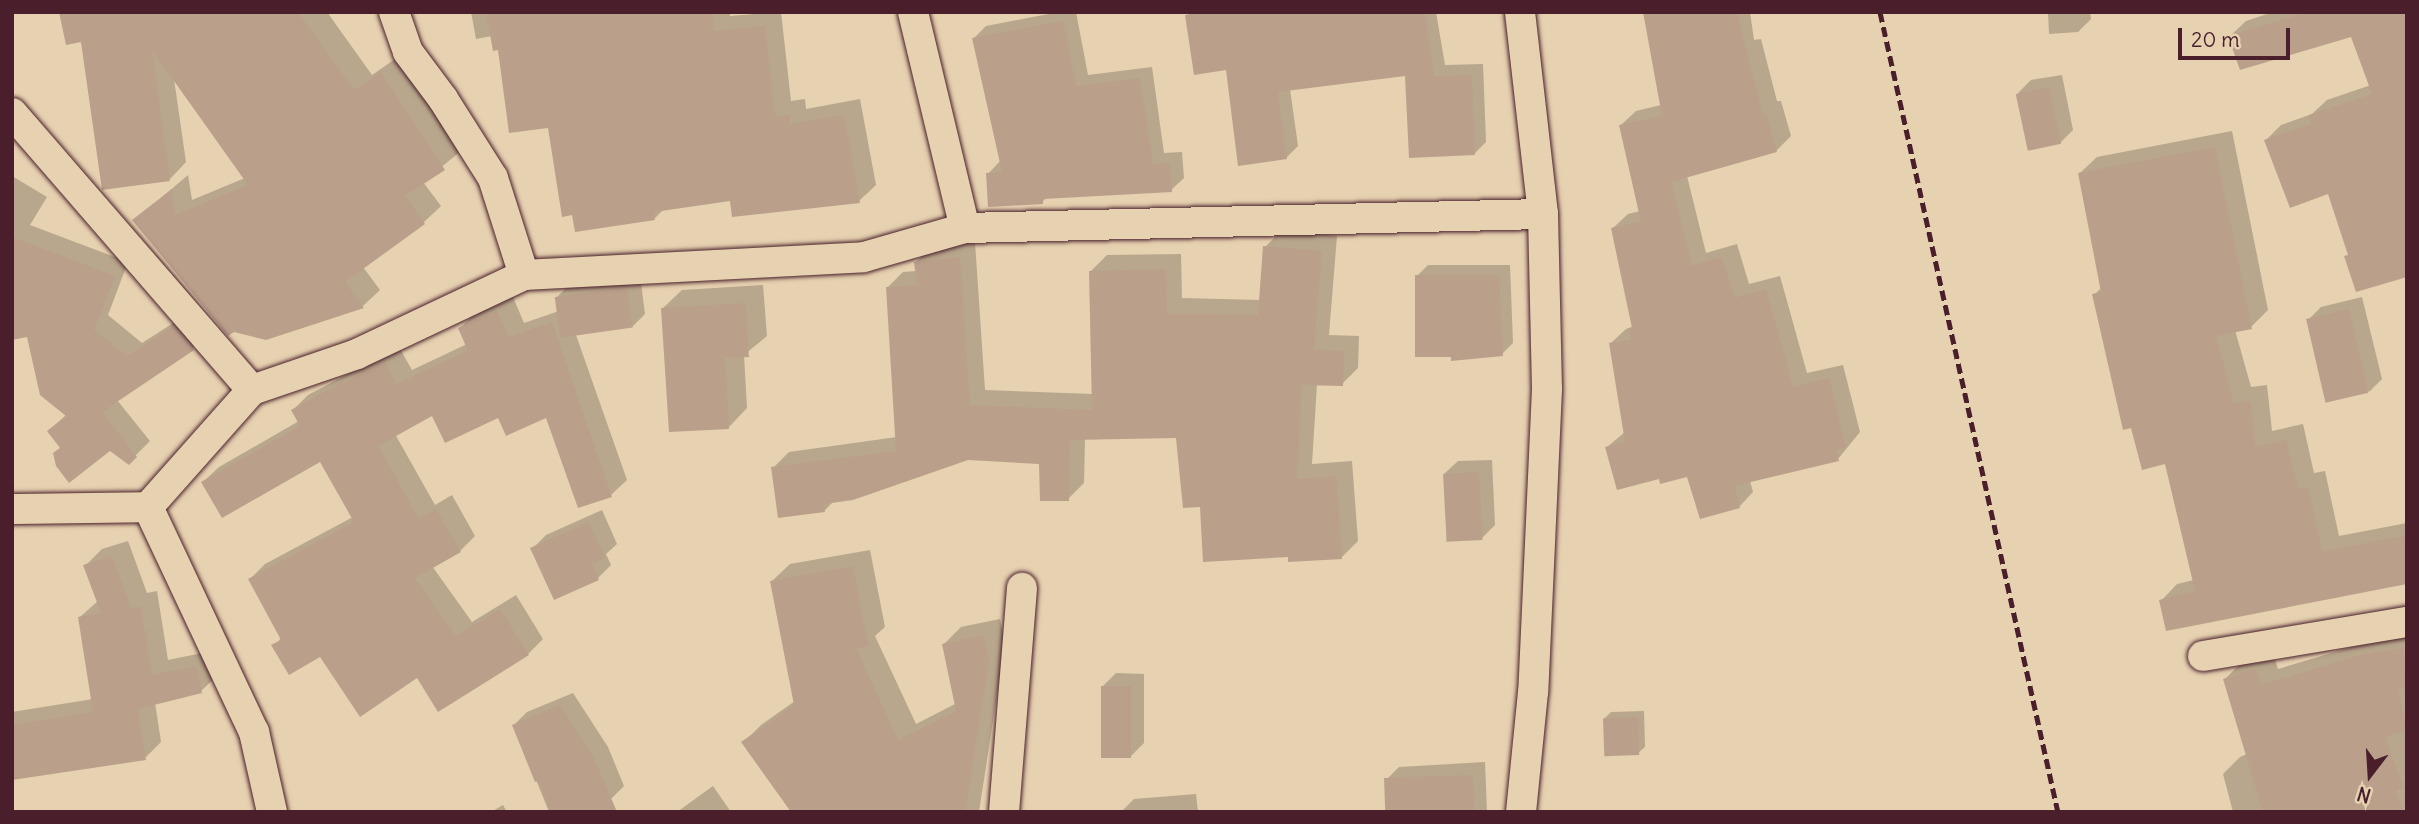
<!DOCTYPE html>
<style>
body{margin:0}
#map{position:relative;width:2419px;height:824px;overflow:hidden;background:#e6d1b0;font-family:Delius,sans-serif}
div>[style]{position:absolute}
.shadow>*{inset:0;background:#0003}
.building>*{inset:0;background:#ba9f8b;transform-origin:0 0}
.roads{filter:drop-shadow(0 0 2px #4a1f2b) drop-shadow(0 0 2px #4a1f2b)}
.minor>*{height:30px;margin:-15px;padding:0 15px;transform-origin:15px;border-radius:15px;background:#e6d1b0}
.rail>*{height:5px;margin-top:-2.5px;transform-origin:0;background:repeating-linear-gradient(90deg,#4a1f2b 0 10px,transparent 0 15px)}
span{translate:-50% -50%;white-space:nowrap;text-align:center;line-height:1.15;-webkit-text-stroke:7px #e6d1b0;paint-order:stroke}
.frame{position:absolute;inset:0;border:14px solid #4a1f2b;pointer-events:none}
.north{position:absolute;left:2335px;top:740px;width:70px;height:70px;-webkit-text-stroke:5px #e6d1b0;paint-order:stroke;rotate:197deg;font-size:19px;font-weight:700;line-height:28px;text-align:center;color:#4a1f2b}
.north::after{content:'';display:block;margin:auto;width:24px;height:32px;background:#4a1f2b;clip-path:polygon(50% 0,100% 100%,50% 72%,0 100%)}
.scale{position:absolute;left:2178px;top:28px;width:112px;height:32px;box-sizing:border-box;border:4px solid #4a1f2b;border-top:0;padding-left:9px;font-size:21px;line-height:24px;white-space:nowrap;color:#4a1f2b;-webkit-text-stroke:5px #e6d1b0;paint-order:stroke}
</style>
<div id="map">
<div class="shadow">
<i style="clip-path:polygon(61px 12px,327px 12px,372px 75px,398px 57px,461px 151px,423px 182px,441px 206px,424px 222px,363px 267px,380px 290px,363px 306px,266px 338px,135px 220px,188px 175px,192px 200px,245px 178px,174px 79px,186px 162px,170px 179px)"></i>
<i style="clip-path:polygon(471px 12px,730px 12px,730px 16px,781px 12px,791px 101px,805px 99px,806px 109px,860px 99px,876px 185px,859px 201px,732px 199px,664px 209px,655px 218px,550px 126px,492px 36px,476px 39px)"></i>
<i style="clip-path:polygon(1059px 12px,1076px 12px,1088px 75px,1152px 67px,1164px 153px,1182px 152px,1184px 178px,1171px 190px,1047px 197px,1042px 202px,988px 174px,1001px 160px,974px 38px,986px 26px)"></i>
<i style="clip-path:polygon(1190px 12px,1436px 12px,1445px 65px,1483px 64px,1486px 142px,1474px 154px,1407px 74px,1290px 89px,1298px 146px,1286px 158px,1227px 68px,1187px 16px)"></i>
<i style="clip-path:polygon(1634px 12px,1750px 12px,1754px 40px,1761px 39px,1777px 101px,1781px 101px,1791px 136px,1776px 151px,1687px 176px,1706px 253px,1737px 244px,1749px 284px,1780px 276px,1807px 373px,1843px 365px,1860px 432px,1838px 459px,1750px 481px,1753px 492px,1739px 507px,1689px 475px,1661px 477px,1607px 447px,1625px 432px,1611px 343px,1626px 329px,1634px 326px,1613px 228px,1628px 214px,1640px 211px,1621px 125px,1636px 111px,1661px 105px,1644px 13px)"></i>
<i style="clip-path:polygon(2048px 12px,2090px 12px,2091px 19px,2078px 32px,2049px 34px)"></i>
<i style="clip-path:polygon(2273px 12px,2407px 12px,2349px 254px,2330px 192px,2266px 140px,2281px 125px,2312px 114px,2327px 100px,2371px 85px,2352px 35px,2230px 36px,2246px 21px)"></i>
<i style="clip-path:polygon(2062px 75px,2073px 130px,2060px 143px,2018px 93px,2031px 80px)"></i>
<i style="clip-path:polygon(2232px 131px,2268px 310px,2251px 327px,2235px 330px,2251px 387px,2267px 385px,2272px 431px,2303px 424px,2314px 473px,2325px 471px,2339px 536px,2407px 523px,2407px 582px,2161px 601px,2177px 584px,2194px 580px,2167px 462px,2132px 426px,2094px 295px,2102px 287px,2080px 173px,2097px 157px)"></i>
<i style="clip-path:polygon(12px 176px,47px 197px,30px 225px,128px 262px,108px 315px,142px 343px,189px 313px,207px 334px,193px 348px,117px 400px,150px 441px,128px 463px,110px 448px,62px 447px,49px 431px,67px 414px,28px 335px,12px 338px)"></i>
<i style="clip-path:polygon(1281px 231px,1337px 236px,1329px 335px,1359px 336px,1358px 368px,1342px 384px,1317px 384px,1312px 464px,1352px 461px,1358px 541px,1342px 557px,1289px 555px,1201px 506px,1178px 437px,1085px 438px,1084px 483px,1068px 499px,1041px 462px,968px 459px,834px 501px,825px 510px,773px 468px,789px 452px,897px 437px,887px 288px,903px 272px,917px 271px,916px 262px,932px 246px,975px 242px,985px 390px,1093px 394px,1091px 271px,1107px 255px,1181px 254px,1182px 298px,1261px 300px,1265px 247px)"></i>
<i style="clip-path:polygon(1428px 265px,1510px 265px,1513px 343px,1502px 354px,1417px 276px)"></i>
<i style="clip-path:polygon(640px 275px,645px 314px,632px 327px,576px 335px,627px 480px,611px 495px,579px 506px,547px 416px,433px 413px,395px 434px,435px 505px,452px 495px,475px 536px,460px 551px,432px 566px,472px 622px,516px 595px,543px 639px,528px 654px,418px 676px,274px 646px,282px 637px,250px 579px,265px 564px,353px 517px,321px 460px,203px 482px,219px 467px,299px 421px,293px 410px,308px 395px,399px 347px,412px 370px,467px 344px,460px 328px,475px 313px,513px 297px,524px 323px,559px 311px,557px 297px,570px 284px)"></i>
<i style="clip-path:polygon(763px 285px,767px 336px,744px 355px,747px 408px,729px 427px,663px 308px,682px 290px)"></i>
<i style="clip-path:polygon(2362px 297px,2382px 379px,2369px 392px,2308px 320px,2321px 307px)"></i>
<i style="clip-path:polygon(1492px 460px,1495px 525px,1482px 538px,1444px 474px,1458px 461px)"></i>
<i style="clip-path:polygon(602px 510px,617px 544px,606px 554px,611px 565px,598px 578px,554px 597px,533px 548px,546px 535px)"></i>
<i style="clip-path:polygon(128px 541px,147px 593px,157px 591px,168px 660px,212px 651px,218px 675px,201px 691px,155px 703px,161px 742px,145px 758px,12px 779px,12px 712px,93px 699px,80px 617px,98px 601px,85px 566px,102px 549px)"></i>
<i style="clip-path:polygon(870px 550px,885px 627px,875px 636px,916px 724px,957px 703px,944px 644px,961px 627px,1000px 619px,1005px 643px,979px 812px,793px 812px,744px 742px,761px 725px,795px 701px,772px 581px,790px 564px)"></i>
<i style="clip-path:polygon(2407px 634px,2407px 812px,2233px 812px,2223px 774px,2240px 757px,2249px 753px,2225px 679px,2242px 662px,2273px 653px,2278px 669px,2382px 638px)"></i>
<i style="clip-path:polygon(1116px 673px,1144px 674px,1144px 743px,1131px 756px,1103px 686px)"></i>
<i style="clip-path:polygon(573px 693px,608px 747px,624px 786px,611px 799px,583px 812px,549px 812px,514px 725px,527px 712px)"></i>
<i style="clip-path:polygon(1644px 711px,1645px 747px,1638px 753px,1605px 718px,1611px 712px)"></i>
<i style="clip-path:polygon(1485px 762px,1487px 812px,1387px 812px,1386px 780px,1399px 767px)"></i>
<i style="clip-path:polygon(713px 786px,731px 812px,677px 812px)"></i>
<i style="clip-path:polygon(1196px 794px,1198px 812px,1121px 812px,1134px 799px)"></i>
<i style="clip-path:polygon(503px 805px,507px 812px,491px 812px)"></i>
</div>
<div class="building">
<i style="clip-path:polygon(59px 12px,298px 12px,354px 90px,381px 72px,445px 170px,405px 196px,425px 224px,345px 282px,364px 308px,266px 340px,234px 332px,228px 336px,132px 220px,172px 189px,175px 215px,248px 185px,152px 50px,170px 181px,102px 190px,81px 42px,66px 45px)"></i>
<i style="clip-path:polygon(486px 12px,712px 12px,714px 31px,765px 26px,775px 116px,790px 115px,790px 124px,844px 115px,860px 203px,732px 217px,730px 201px,654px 212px,655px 220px,575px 232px,572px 215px,562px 217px,548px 128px,509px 133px,498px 50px,493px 51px)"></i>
<i style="clip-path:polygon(1205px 12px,1425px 12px,1434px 76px,1472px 75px,1475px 155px,1409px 158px,1405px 76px,1278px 92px,1287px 159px,1238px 166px,1226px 70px,1194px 75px,1185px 15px)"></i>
<i style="clip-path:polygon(1643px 12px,1737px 12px,1763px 115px,1766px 114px,1777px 152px,1671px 182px,1692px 266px,1722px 257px,1735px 298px,1766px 289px,1793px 387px,1829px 378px,1846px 448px,1836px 450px,1839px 461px,1734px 486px,1740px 508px,1700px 519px,1687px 477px,1660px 484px,1659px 479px,1617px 490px,1605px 447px,1625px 442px,1609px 343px,1631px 340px,1629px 328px,1632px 328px,1611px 228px,1641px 222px,1619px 125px,1662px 116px)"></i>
<i style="clip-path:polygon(2307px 12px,2407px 12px,2407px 277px,2356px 292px,2344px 256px,2348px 255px,2328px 194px,2290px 208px,2264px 140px,2311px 124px,2309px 115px,2372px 94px,2351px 37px,2240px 70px,2228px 36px)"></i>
<i style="clip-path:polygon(1063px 21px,1076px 86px,1140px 78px,1153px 164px,1170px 163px,1172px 192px,1043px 199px,1043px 204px,988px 207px,986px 173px,1002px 172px,972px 38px)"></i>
<i style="left:2049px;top:87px;width:58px;height:34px;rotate:78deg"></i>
<i style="clip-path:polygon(2215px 147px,2252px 329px,2216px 336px,2234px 403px,2251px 401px,2255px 447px,2286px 440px,2298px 489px,2308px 487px,2322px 552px,2407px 535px,2407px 584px,2166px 631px,2159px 600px,2195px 591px,2165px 464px,2142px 470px,2131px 428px,2123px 430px,2092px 294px,2101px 292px,2078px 173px)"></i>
<i style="clip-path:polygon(12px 237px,115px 276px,94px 330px,127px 356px,174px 326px,194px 350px,102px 412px,137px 457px,129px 465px,110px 451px,69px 483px,56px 466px,53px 453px,60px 448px,47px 431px,66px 416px,40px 395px,27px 337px,12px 340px)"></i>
<i style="clip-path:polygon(1263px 246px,1322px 251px,1314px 350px,1344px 351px,1343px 386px,1302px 385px,1297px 479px,1336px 476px,1342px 559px,1288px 562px,1288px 557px,1203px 562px,1200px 507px,1183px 508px,1176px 438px,1070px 440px,1069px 501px,1040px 501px,1039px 464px,968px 460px,853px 500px,824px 504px,825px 512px,778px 518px,771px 467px,896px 451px,886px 287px,917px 285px,914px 262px,960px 257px,970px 405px,1092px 410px,1089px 271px,1166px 269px,1167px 314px,1258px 315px)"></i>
<i style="clip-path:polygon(1415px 275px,1499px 275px,1503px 356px,1451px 361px,1451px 357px,1415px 357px)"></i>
<i style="left:627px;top:287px;width:41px;height:73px;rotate:82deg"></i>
<i style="clip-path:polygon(745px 303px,749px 357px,725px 358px,729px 429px,669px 432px,661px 308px)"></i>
<i style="left:2349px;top:309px;width:86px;height:44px;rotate:77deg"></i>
<i style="clip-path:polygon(497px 311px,509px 337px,552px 322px,612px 497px,578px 508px,546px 418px,506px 436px,498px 418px,445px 443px,432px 416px,378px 446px,419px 519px,436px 509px,461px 552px,415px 578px,456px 636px,500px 609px,529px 655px,438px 712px,417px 678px,360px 717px,320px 657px,289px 675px,271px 645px,281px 640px,248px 579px,354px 522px,320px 462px,222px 518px,201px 482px,300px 426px,291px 410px,342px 382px,343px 384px,384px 361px,396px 384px,468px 351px,458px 328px)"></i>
<i style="left:1479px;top:472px;width:68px;height:36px;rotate:87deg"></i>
<i style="clip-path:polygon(589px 522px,605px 558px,592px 564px,599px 580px,554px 600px,530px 548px)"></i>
<i style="clip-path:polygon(112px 556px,131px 608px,141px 607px,152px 675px,196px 666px,202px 693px,138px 709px,146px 760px,12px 780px,12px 725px,93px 712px,78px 617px,101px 613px,83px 565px)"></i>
<i style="clip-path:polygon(853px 566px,868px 646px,856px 648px,898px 740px,956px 711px,942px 644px,983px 635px,989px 661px,965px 812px,791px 812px,741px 742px,794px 705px,770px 581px)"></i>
<i style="clip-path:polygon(2403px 648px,2407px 688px,2398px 689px,2407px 730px,2385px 737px,2404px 788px,2396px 791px,2403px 812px,2263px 812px,2223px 679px,2256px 669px,2261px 685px,2364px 654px)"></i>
<i style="left:1101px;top:686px;width:30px;height:72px"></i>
<i style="clip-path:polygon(560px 705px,595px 760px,617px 812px,551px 812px,538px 781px,535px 782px,512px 725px)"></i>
<i style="left:1638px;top:717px;width:38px;height:35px;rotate:88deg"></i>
<i style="left:1473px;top:775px;width:37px;height:89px;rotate:88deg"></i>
</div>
<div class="roads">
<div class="minor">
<i style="left:394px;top:12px;width:42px;rotate:70.7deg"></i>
<i style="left:408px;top:52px;width:59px;rotate:53.3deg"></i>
<i style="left:443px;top:99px;width:93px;rotate:57.7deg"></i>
<i style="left:493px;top:178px;width:102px;rotate:72.3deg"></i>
<i style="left:913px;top:12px;width:222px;rotate:76.5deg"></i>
<i style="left:1520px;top:12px;width:203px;rotate:83.5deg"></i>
<i style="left:1543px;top:214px;width:175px;rotate:88.7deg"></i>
<i style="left:1547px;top:389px;width:303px;rotate:92.6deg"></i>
<i style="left:1533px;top:692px;width:121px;rotate:95.7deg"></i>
<i style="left:12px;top:113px;width:367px;rotate:49.1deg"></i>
<i style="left:148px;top:507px;width:249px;rotate:64.8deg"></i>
<i style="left:254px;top:732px;width:82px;rotate:77.3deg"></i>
<i style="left:12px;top:509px;width:136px;rotate:-0.8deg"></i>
<i style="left:148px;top:507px;width:157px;rotate:-48.4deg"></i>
<i style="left:252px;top:390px;width:111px;rotate:-18.9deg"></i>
<i style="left:357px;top:354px;width:185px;rotate:-25.3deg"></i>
<i style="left:524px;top:275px;width:340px;rotate:-3deg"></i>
<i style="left:864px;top:257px;width:105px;rotate:-16deg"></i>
<i style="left:965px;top:228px;width:578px;rotate:-1.39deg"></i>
<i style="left:2203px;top:656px;width:207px;rotate:-9.5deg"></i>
<i style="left:1004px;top:812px;width:225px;rotate:-85.4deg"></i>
</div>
</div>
<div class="rail">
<i style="left:1880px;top:12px;width:820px;rotate:77.46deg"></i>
</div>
<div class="frame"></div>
<div class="north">N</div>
<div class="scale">20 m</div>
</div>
